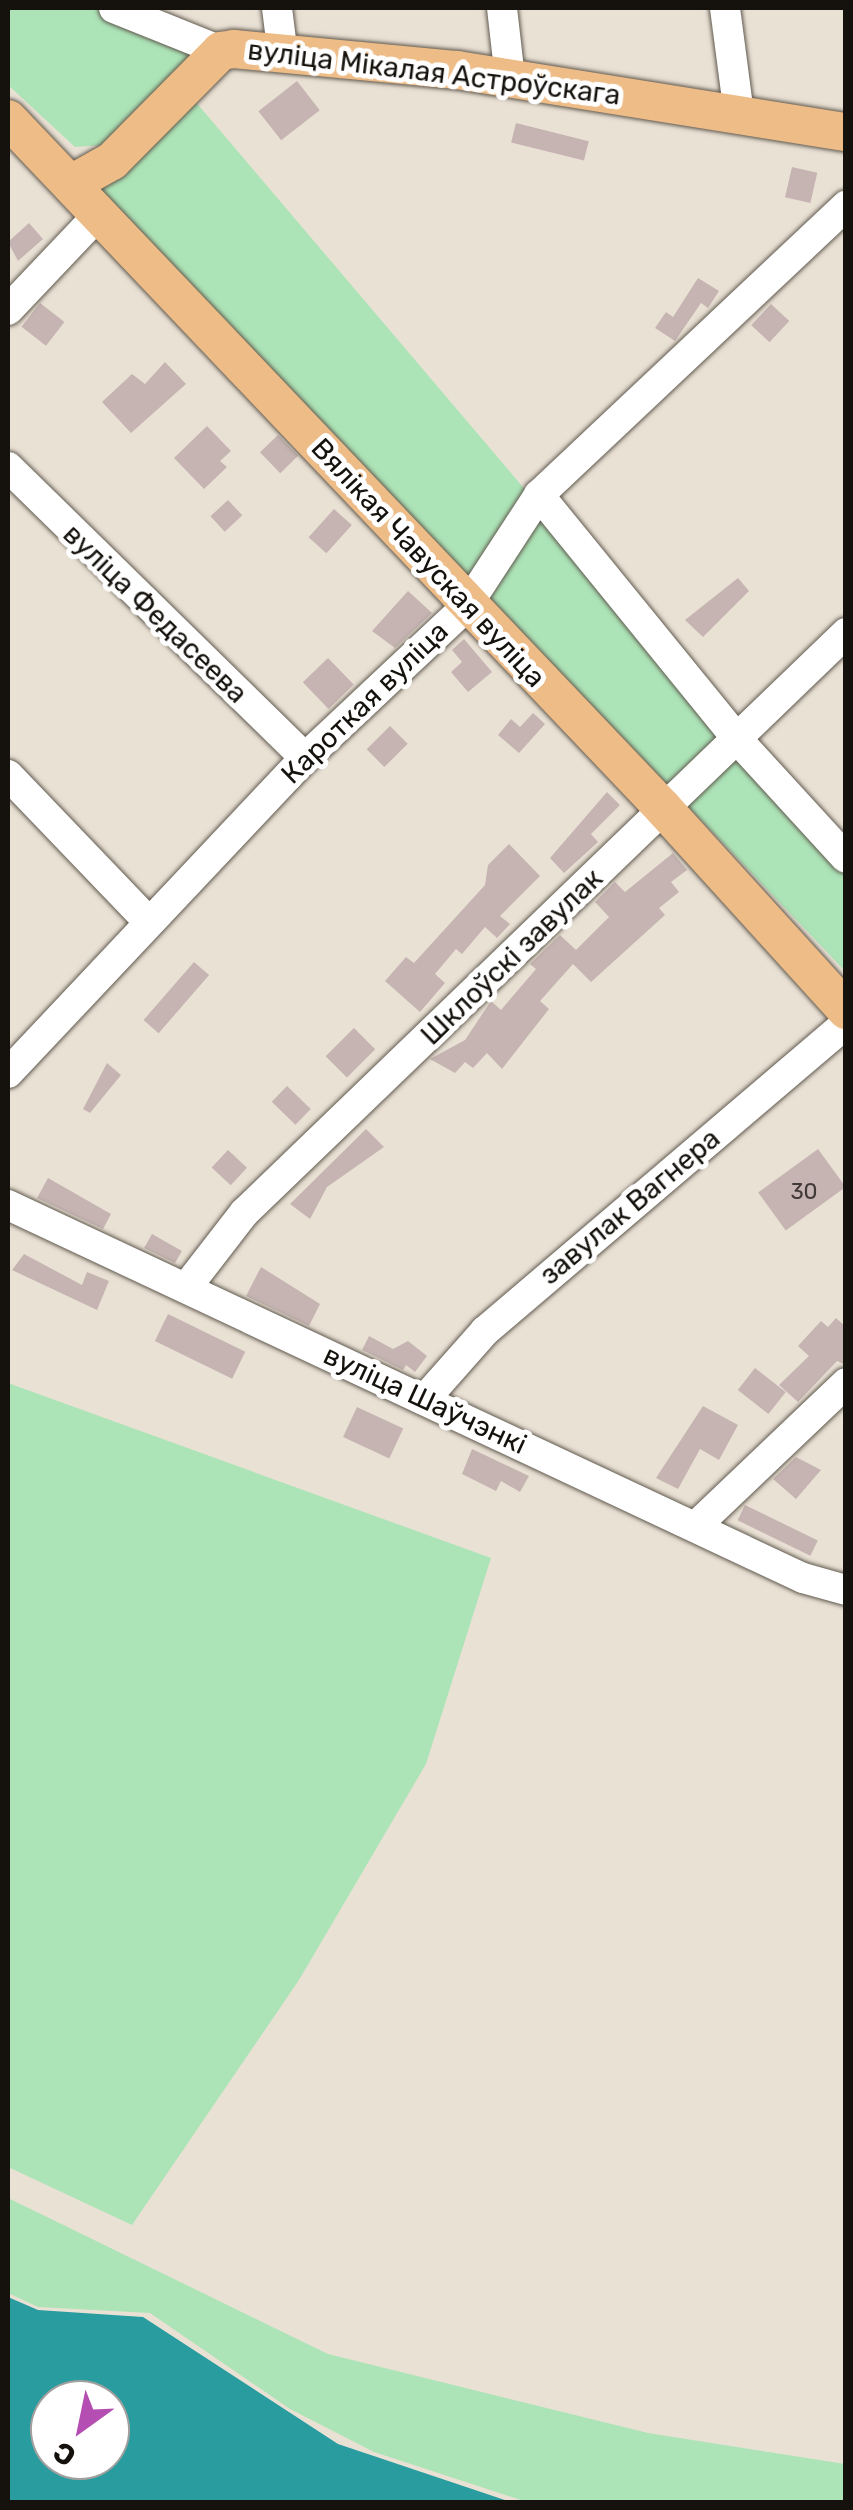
<!DOCTYPE html>
<meta charset="utf-8">
<style>
body{margin:0}
#map{position:relative;width:853px;height:2510px;overflow:hidden;background:#eae1d5;font-family:Rubik,sans-serif}
div>[style]{position:absolute}
.green>*{inset:0;background:#ace4b7}
.water>*{inset:0;background:#289c9f}
.building>*{inset:0;background:#c5b4b2;transform-origin:0 0}
.roads{filter:drop-shadow(0 0 2px #60594e) drop-shadow(0 0 2px #60594e)}
.minor>*{height:30px;margin:-15px;padding:0 15px;transform-origin:15px;border-radius:15px;background:#fff}
.major>*{height:38px;margin:-19px;padding:0 19px;transform-origin:19px;border-radius:19px;background:#eebc87}
span{translate:-50% -50%;white-space:nowrap;text-align:center;line-height:1.15;-webkit-text-stroke:10px #fff;paint-order:stroke}
.number-label{font-size:22px;color:#413a36}
.number-label span{-webkit-text-stroke-width:0}
.street-label{font-size:28px;color:#15120d}
.frame{position:absolute;inset:0;border:10px solid #15120d;pointer-events:none}
.north{position:absolute;left:30px;top:2380px;width:100px;height:100px;box-sizing:border-box;background:#fff;border:2px solid #a1a09e;border-radius:50%;rotate:213deg;font-size:28px;font-weight:700;line-height:40px;text-align:center;color:#15120d}
.north::after{content:'';display:block;margin:auto;width:35px;height:45px;background:#b54eb2;clip-path:polygon(50% 0,100% 100%,50% 72%,0 100%)}
</style>
<div id="map">
<div class="green">
<i style="clip-path:polygon(8px 8px,108px 8px,189px 51px,181px 72px,104px 145px,75px 147px,8px 85px)"></i>
<i style="clip-path:polygon(189px 94px,845px 866px,845px 971px,100px 189px)"></i>
<i style="clip-path:polygon(8px 1383px,491px 1558px,426px 1764px,299px 1980px,132px 2225px,8px 2167px)"></i>
<i style="clip-path:polygon(8px 2198px,328px 2354px,648px 2433px,845px 2464px,845px 2502px,527px 2502px,374px 2452px,290px 2409px,150px 2313px,38px 2307px,8px 2293px)"></i>
</div>
<div class="water">
<i style="clip-path:polygon(evenodd,8px 2297px,38px 2310px,143px 2317px,338px 2444px,511px 2502px,8px 2502px,8px 2297px,50px 2400px,110px 2400px,110px 2460px,50px 2460px,50px 2400px)"></i>
</div>
<div class="building">
<i style="left:297px;top:81px;width:37px;height:49px;rotate:52deg"></i>
<i style="left:516px;top:123px;width:75px;height:20px;rotate:14deg"></i>
<i style="left:792px;top:167px;width:26px;height:31px;rotate:13deg"></i>
<i style="clip-path:polygon(29px 223px,43px 239px,18px 261px,8px 242px)"></i>
<i style="clip-path:polygon(698px 278px,719px 291px,708px 308px,701px 303px,675px 341px,655px 328px,666px 312px,673px 317px)"></i>
<i style="left:40px;top:303px;width:31px;height:30px;rotate:38deg"></i>
<i style="left:771px;top:304px;width:25px;height:29px;rotate:43deg"></i>
<i style="clip-path:polygon(165px 362px,186px 384px,131px 433px,102px 402px,132px 374px,145px 384px)"></i>
<i style="clip-path:polygon(207px 426px,231px 451px,220px 461px,227px 467px,204px 489px,174px 458px)"></i>
<i style="left:278px;top:435px;width:29px;height:25px;rotate:46deg"></i>
<i style="left:228px;top:500px;width:21px;height:24px;rotate:47deg"></i>
<i style="left:334px;top:509px;width:24px;height:38px;rotate:42deg"></i>
<i style="clip-path:polygon(738px 578px,749px 591px,703px 637px,685px 620px)"></i>
<i style="clip-path:polygon(408px 591px,432px 613px,395px 648px,372px 631px)"></i>
<i style="clip-path:polygon(464px 639px,492px 672px,468px 692px,451px 672px,462px 662px,452px 650px)"></i>
<i style="left:328px;top:658px;width:37px;height:35px;rotate:46deg"></i>
<i style="clip-path:polygon(533px 713px,545px 724px,519px 753px,498px 735px,511px 719px,520px 727px)"></i>
<i style="left:390px;top:726px;width:25px;height:33px;rotate:45deg"></i>
<i style="clip-path:polygon(607px 792px,620px 805px,591px 834px,598px 842px,564px 873px,550px 858px)"></i>
<i style="clip-path:polygon(509px 844px,540px 876px,500px 916px,510px 924px,497px 938px,485px 927px,462px 954px,456px 949px,435px 974px,445px 983px,420px 1012px,385px 981px,406px 957px,414px 963px,485px 885px,488px 865px)"></i>
<i style="clip-path:polygon(673px 853px,687px 870px,671px 882px,679px 892px,659px 908px,665px 915px,591px 982px,573px 964px,540px 1001px,549px 1009px,502px 1069px,487px 1053px,473px 1068px,465px 1062px,455px 1073px,430px 1059px,465px 1040px,491px 1001px,501px 1010px,536px 969px,530px 964px,560px 935px,576px 950px,609px 917px,595px 902px,615px 882px,625px 892px)"></i>
<i style="left:194px;top:962px;width:20px;height:77px;rotate:41deg"></i>
<i style="left:354px;top:1028px;width:30px;height:40px;rotate:45deg"></i>
<i style="clip-path:polygon(107px 1063px,121px 1075px,90px 1113px,83px 1109px)"></i>
<i style="left:287px;top:1086px;width:33px;height:22px;rotate:44deg"></i>
<i style="clip-path:polygon(366px 1129px,384px 1147px,327px 1187px,310px 1219px,290px 1204px)"></i>
<i style="left:818px;top:1149px;width:47px;height:74px;rotate:54deg"></i>
<i style="left:228px;top:1150px;width:26px;height:24px;rotate:43deg"></i>
<i style="clip-path:polygon(48px 1178px,111px 1214px,103px 1229px,37px 1198px)"></i>
<i style="clip-path:polygon(152px 1234px,182px 1251px,175px 1263px,144px 1248px)"></i>
<i style="clip-path:polygon(24px 1254px,82px 1285px,87px 1272px,109px 1281px,97px 1310px,12px 1270px)"></i>
<i style="clip-path:polygon(261px 1267px,320px 1304px,309px 1326px,246px 1296px)"></i>
<i style="left:168px;top:1314px;width:86px;height:30px;rotate:26deg"></i>
<i style="clip-path:polygon(836px 1318px,846px 1327px,846px 1365px,837px 1361px,798px 1402px,779px 1385px,809px 1356px,798px 1346px,821px 1321px,828px 1327px)"></i>
<i style="clip-path:polygon(369px 1336px,393px 1349px,408px 1341px,427px 1356px,415px 1372px,406px 1365px,403px 1370px,362px 1350px)"></i>
<i style="left:755px;top:1368px;width:39px;height:28px;rotate:38deg"></i>
<i style="clip-path:polygon(703px 1406px,738px 1425px,719px 1460px,700px 1449px,678px 1489px,656px 1478px)"></i>
<i style="left:357px;top:1407px;width:51px;height:33px;rotate:25deg"></i>
<i style="clip-path:polygon(472px 1449px,529px 1476px,520px 1492px,501px 1481px,496px 1491px,462px 1474px)"></i>
<i style="clip-path:polygon(796px 1457px,821px 1470px,796px 1499px,773px 1479px)"></i>
<i style="left:745px;top:1505px;width:81px;height:17px;rotate:26deg"></i>
</div>
<div class="roads">
<div class="minor">
<i style="left:114px;top:8px;width:115px;rotate:21.9deg"></i>
<i style="left:277px;top:8px;width:40px;rotate:82.9deg"></i>
<i style="left:502px;top:8px;width:70px;rotate:83.5deg"></i>
<i style="left:725px;top:8px;width:107px;rotate:82.5deg"></i>
<i style="left:8px;top:310px;width:134px;rotate:-46.5deg"></i>
<i style="left:8px;top:467px;width:416px;rotate:44.4deg"></i>
<i style="left:539px;top:495px;width:314px;rotate:50.9deg"></i>
<i style="left:737px;top:739px;width:161px;rotate:47.5deg"></i>
<i style="left:8px;top:775px;width:202px;rotate:46.2deg"></i>
<i style="left:8px;top:1073px;width:433px;rotate:-46.7deg"></i>
<i style="left:305px;top:758px;width:221px;rotate:-43.2deg"></i>
<i style="left:466px;top:607px;width:134px;rotate:-56.9deg"></i>
<i style="left:539px;top:495px;width:422px;rotate:-43.3deg"></i>
<i style="left:8px;top:1205px;width:878px;rotate:25.14deg"></i>
<i style="left:803px;top:1578px;width:45px;rotate:15.6deg"></i>
<i style="left:186px;top:1288px;width:95px;rotate:-52.3deg"></i>
<i style="left:244px;top:1213px;width:836px;rotate:-43.93deg"></i>
<i style="left:424px;top:1400px;width:92px;rotate:-48.5deg"></i>
<i style="left:485px;top:1331px;width:474px;rotate:-40.4deg"></i>
<i style="left:696px;top:1526px;width:207px;rotate:-43.6deg"></i>
</div>
<div class="major">
<i style="left:8px;top:119px;width:951px;rotate:46.45deg"></i>
<i style="left:663px;top:808px;width:273px;rotate:47.8deg"></i>
<i style="left:71px;top:184px;width:47px;rotate:-29.3deg"></i>
<i style="left:112px;top:161px;width:155px;rotate:-45.3deg"></i>
<i style="left:221px;top:51px;width:13px;rotate:-9deg"></i>
<i style="left:234px;top:49px;width:224px;rotate:5.4deg"></i>
<i style="left:457px;top:70px;width:394px;rotate:9.1deg"></i>
</div>
</div>
<div class="number-label">
<span style="left:804px;top:1192px">30</span>
</div>
<div class="street-label">
<span style="left:434px;top:73px;rotate:7deg">вуліца Мікалая Астроўскага</span>
<span style="left:428px;top:563px;rotate:47deg">Вялікая Чавуская вуліца</span>
<span style="left:155px;top:614px;rotate:44deg">вуліца Федасеева</span>
<span style="left:365px;top:703px;rotate:-44deg">Кароткая вуліца</span>
<span style="left:512px;top:957px;rotate:-44deg">Шклоўскі завулак</span>
<span style="left:630px;top:1207px;rotate:-40deg">завулак Вагнера</span>
<span style="left:425px;top:1400px;rotate:25deg">вуліца Шаўчэнкі</span>
</div>
<div class="frame"></div>
<div class="north">С</div>
</div>
